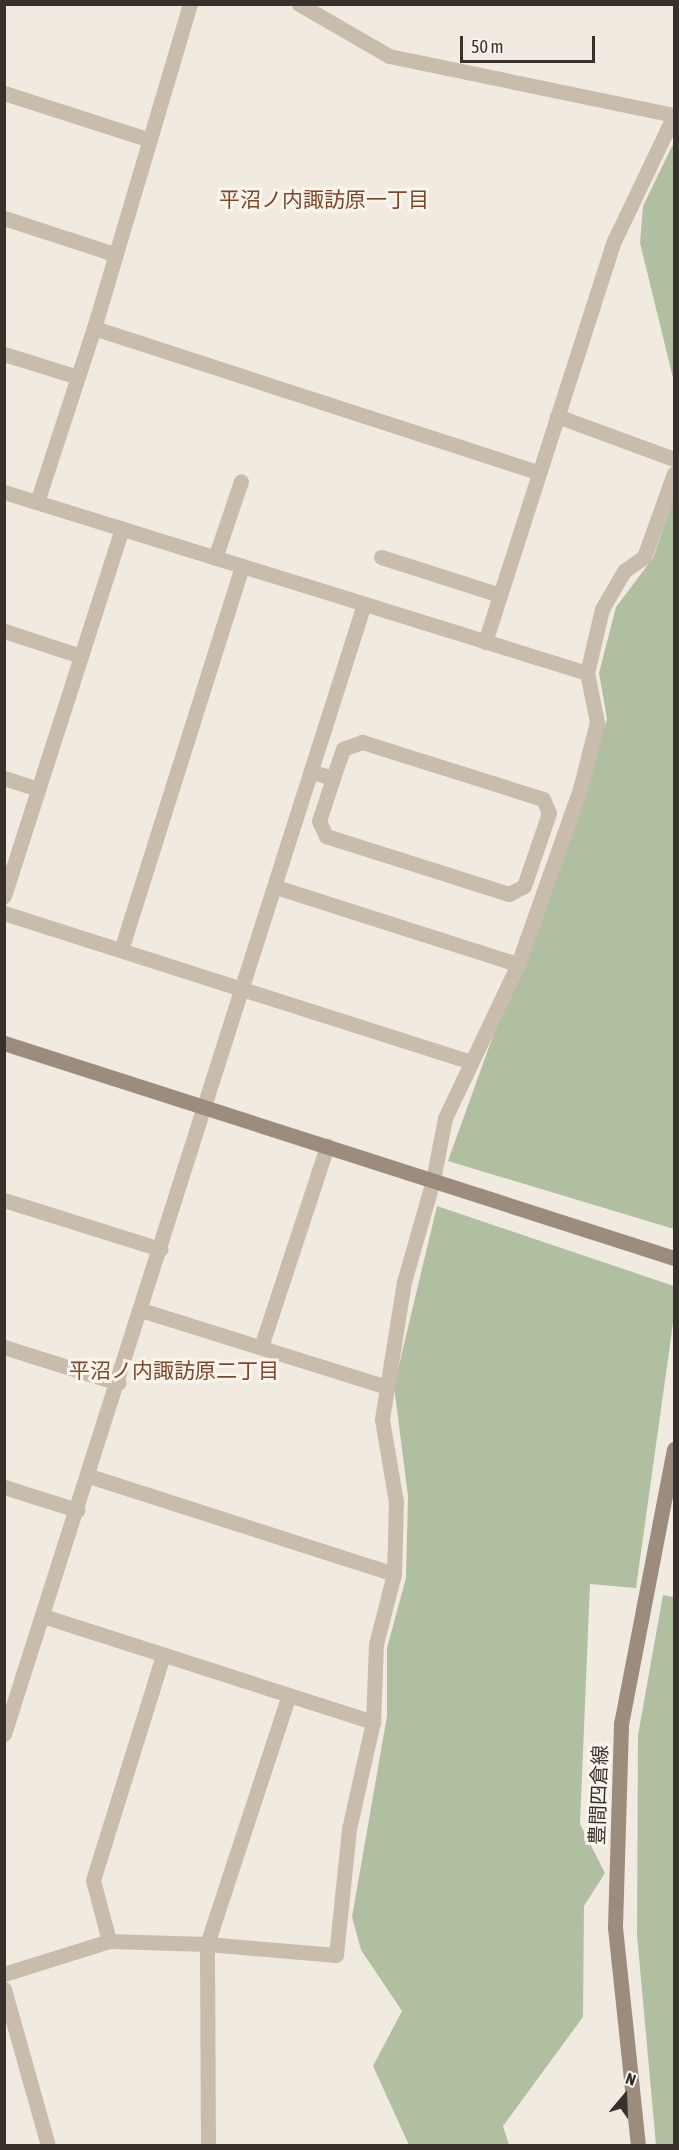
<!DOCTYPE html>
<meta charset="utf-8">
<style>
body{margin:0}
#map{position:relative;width:679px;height:2150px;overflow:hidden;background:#f1eae0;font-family:"Asap Condensed","Noto Sans JP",sans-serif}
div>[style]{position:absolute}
.green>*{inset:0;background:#b1bfa1}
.street>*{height:15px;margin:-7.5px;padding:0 7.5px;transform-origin:7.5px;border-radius:7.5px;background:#c8bcac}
.secondary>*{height:15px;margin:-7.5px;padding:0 7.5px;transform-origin:7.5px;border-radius:7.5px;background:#9b8c7e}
span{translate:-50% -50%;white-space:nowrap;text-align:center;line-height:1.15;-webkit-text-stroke:6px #f9f4ec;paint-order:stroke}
.street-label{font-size:20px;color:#37302b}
.neighbourhood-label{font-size:21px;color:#7e472b}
.frame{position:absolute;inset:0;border:6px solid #37302b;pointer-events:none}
.north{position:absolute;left:595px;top:2066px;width:60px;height:60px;-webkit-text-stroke:4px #f9f4ec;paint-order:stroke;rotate:19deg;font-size:16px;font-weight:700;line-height:24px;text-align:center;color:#37302b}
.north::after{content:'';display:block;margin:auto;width:21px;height:27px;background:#37302b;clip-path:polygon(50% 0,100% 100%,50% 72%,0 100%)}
.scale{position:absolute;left:460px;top:36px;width:135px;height:27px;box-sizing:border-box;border:3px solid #37302b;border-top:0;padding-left:8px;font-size:18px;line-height:21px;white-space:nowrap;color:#37302b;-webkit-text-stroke:4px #f9f4ec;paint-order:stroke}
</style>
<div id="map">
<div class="green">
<i style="clip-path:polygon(674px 142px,674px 382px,640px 243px,643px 206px)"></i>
<i style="clip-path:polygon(674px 496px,674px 1229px,448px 1161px,607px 719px,599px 673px,616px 607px,653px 558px)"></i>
<i style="clip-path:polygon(437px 1206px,674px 1286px,674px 1316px,636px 1588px,590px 1584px,580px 1824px,605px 1873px,584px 1906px,583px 2017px,503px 2126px,509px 2145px,409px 2145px,373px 2066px,402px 2011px,361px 1950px,352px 1917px,387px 1716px,387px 1648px,406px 1578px,408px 1496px,394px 1386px)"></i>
<i style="clip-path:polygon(663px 1595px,674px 1597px,674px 2146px,656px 2145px,637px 1935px,638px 1735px)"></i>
</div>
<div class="street">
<i style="left:299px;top:4px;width:104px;rotate:30deg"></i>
<i style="left:389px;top:56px;width:291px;rotate:11.7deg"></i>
<i style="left:4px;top:93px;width:153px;rotate:17.8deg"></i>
<i style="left:4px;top:218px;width:116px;rotate:18.1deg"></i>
<i style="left:94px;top:328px;width:467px;rotate:18deg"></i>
<i style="left:4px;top:354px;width:77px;rotate:17.3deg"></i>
<i style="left:557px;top:416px;width:125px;rotate:20.2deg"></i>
<i style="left:4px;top:492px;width:610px;rotate:17.25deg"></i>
<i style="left:37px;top:502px;width:183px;rotate:-71.9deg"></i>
<i style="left:94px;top:328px;width:338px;rotate:-73.5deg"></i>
<i style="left:381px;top:557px;width:125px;rotate:17.7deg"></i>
<i style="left:215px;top:558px;width:81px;rotate:-71.3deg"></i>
<i style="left:4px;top:631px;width:81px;rotate:18deg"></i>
<i style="left:485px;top:642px;width:421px;rotate:-72.2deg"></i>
<i style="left:614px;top:241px;width:140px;rotate:-64.5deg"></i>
<i style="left:312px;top:772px;width:22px;rotate:16deg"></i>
<i style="left:333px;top:778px;width:45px;rotate:108deg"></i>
<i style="left:319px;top:821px;width:17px;rotate:65deg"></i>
<i style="left:326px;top:836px;width:192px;rotate:17.6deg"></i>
<i style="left:509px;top:894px;width:17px;rotate:-28deg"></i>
<i style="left:524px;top:886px;width:77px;rotate:-71.1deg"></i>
<i style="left:549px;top:813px;width:15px;rotate:-113deg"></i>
<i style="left:543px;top:799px;width:190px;rotate:-162.5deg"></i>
<i style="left:362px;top:742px;width:20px;rotate:160deg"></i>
<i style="left:343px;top:749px;width:31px;rotate:109deg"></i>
<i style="left:4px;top:778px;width:36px;rotate:18deg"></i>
<i style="left:276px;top:887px;width:254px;rotate:17.7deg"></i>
<i style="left:4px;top:896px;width:386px;rotate:-72.2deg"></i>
<i style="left:4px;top:913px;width:490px;rotate:17.7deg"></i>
<i style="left:121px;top:950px;width:403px;rotate:-72.5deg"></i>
<i style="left:4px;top:1200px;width:164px;rotate:17.4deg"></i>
<i style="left:141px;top:1310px;width:258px;rotate:17.4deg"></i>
<i style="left:4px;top:1347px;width:120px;rotate:17.5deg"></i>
<i style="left:261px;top:1347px;width:212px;rotate:-71.8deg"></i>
<i style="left:89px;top:1476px;width:320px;rotate:17.8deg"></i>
<i style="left:4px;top:1487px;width:77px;rotate:17.5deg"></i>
<i style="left:43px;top:1616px;width:347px;rotate:17.8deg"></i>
<i style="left:4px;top:1734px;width:1186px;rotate:-72.33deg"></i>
<i style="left:109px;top:1941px;width:63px;rotate:-104.7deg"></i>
<i style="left:93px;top:1880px;width:236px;rotate:-72.7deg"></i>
<i style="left:4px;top:1974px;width:110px;rotate:-17.4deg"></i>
<i style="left:109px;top:1941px;width:98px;rotate:1.8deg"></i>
<i style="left:207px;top:1944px;width:129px;rotate:4.9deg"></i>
<i style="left:336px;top:1955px;width:127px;rotate:-84.1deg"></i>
<i style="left:349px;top:1829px;width:110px;rotate:-77.4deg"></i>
<i style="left:373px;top:1722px;width:78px;rotate:-87.8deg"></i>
<i style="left:376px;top:1644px;width:72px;rotate:-75.6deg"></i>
<i style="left:394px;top:1574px;width:72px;rotate:-88.4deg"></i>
<i style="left:396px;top:1502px;width:84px;rotate:-99.6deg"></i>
<i style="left:382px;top:1419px;width:139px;rotate:-80.9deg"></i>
<i style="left:404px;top:1282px;width:106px;rotate:-74.1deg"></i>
<i style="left:433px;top:1180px;width:63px;rotate:-79deg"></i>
<i style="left:445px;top:1118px;width:170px;rotate:-64.6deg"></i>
<i style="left:518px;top:964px;width:186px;rotate:-70.5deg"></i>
<i style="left:580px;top:789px;width:69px;rotate:-75.8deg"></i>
<i style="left:597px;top:722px;width:50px;rotate:-101.5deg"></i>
<i style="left:587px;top:673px;width:66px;rotate:-76.8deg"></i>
<i style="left:602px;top:609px;width:44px;rotate:-59.9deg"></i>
<i style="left:624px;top:571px;width:24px;rotate:-35deg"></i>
<i style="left:644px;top:557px;width:89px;rotate:-70.3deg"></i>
<i style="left:4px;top:1989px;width:163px;rotate:74.3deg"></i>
<i style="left:208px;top:2146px;width:202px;rotate:-90.3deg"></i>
<i style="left:207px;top:1944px;width:262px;rotate:-71.8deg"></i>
</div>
<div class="secondary">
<i style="left:4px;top:1043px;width:704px;rotate:17.79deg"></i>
<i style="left:638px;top:2146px;width:220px;rotate:-96deg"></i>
<i style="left:615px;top:1927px;width:203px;rotate:-88.3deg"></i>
<i style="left:621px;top:1724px;width:280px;rotate:-79.1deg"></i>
</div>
<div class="street-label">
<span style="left:598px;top:1795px;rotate:-88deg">豊間四倉線</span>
</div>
<div class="neighbourhood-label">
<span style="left:324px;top:199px">平沼ノ内諏訪原一丁目</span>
<span style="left:174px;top:1370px">平沼ノ内諏訪原二丁目</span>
</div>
<div class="frame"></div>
<div class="north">N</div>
<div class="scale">50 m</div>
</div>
